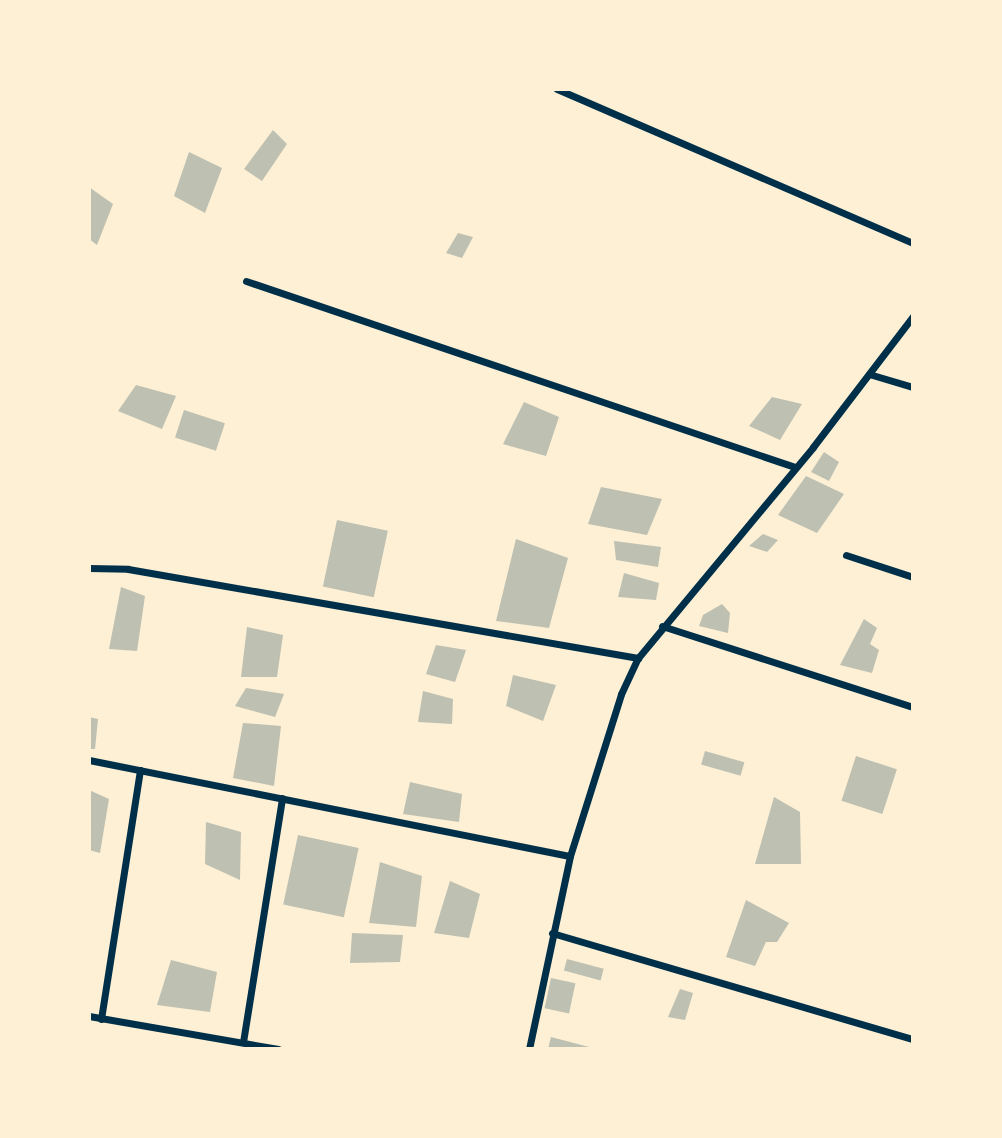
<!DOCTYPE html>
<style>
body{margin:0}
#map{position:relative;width:1002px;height:1138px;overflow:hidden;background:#fdf0d5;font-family:Quicksand,sans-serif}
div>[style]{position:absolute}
.building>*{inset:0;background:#bec0b2;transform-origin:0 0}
.minor>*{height:7px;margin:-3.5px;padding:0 3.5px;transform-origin:3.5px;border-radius:3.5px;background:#003049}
span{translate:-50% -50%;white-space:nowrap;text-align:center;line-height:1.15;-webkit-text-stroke:5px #fdf0d5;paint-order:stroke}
.frame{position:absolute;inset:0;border:91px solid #fdf0d5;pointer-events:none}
</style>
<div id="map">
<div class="building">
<i style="clip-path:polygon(273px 130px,287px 144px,262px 181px,244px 169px)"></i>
<i style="clip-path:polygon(189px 152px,222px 168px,205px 213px,174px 196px)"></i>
<i style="clip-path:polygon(89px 187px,113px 204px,97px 245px,89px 239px)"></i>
<i style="clip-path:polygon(458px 233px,473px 237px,462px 258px,446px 253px)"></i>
<i style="clip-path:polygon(136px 385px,176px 396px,162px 429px,118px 411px)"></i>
<i style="clip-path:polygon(772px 397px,802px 404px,780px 440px,749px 426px)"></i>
<i style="clip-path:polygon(524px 402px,559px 417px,546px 456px,503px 444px)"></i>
<i style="left:184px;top:410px;width:43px;height:29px;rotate:18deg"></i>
<i style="clip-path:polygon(824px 452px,839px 462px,829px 481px,811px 472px)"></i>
<i style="clip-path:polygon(806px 476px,844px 494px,817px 533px,778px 515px)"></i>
<i style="clip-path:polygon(601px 487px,662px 499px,647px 535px,588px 524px)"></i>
<i style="left:337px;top:520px;width:52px;height:68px;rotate:12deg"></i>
<i style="clip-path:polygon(763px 534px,778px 540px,767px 552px,749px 546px)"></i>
<i style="clip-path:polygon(516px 539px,568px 558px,549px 628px,496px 621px)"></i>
<i style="clip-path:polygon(614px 541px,661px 547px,658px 567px,616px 560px)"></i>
<i style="clip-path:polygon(624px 573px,659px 583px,656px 600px,618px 597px)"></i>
<i style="clip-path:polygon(121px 587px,145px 596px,137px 651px,109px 649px)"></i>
<i style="clip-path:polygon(722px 604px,730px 613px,728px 633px,699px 626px,703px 615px)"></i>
<i style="clip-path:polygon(864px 619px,877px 628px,870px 644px,879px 650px,872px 673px,840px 665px)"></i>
<i style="clip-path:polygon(247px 627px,283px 635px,277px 677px,241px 677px)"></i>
<i style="clip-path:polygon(436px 645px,466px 650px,455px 682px,426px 674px)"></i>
<i style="clip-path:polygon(513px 675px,556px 685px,543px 721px,506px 706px)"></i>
<i style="clip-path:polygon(246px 688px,284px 694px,275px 717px,235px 706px)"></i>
<i style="clip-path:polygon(423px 691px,453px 699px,452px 724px,418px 722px)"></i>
<i style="clip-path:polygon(89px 717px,98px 719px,95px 749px,89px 749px)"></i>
<i style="clip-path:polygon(243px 723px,281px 726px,274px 786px,233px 778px)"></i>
<i style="left:705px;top:751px;width:41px;height:14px;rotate:16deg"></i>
<i style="left:856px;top:756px;width:43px;height:47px;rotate:18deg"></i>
<i style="clip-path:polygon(410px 782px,462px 794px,459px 822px,403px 814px)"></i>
<i style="clip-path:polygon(89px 790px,109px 799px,100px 853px,89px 850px)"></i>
<i style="clip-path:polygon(774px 797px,800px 812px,801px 864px,755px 864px)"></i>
<i style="clip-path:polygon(206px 822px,241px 832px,240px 880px,205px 864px)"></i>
<i style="left:298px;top:835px;width:62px;height:71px;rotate:12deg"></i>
<i style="clip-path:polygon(380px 862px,422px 876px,416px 927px,369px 923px)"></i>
<i style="clip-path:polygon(450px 881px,480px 894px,469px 938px,434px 933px)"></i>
<i style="clip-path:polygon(746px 900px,789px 923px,777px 942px,766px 942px,755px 966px,726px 957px)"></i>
<i style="clip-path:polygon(352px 933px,403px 935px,400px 962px,350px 963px)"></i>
<i style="left:567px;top:959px;width:38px;height:12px;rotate:15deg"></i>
<i style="clip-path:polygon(171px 960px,217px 972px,210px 1012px,157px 1005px)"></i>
<i style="left:551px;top:978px;width:25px;height:31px;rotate:12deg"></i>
<i style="clip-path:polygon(680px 989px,693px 993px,685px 1020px,668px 1017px)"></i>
<i style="clip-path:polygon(551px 1037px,593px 1048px,593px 1049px,548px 1049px)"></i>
</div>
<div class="minor">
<i style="left:557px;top:89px;width:388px;rotate:23.4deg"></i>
<i style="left:246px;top:281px;width:580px;rotate:18.72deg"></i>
<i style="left:869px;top:374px;width:46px;rotate:16.5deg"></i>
<i style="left:846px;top:555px;width:71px;rotate:18.2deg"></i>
<i style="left:89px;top:568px;width:39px;rotate:1deg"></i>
<i style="left:128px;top:569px;width:518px;rotate:9.9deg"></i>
<i style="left:662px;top:626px;width:264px;rotate:17.9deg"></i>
<i style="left:89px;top:760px;width:490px;rotate:11.3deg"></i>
<i style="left:552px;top:933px;width:376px;rotate:16.4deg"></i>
<i style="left:89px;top:1016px;width:192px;rotate:9.9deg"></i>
<i style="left:101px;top:1019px;width:252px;rotate:-81.1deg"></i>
<i style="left:243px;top:1042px;width:247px;rotate:-80.9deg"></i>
<i style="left:529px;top:1049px;width:197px;rotate:-78deg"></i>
<i style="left:570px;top:856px;width:170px;rotate:-72.5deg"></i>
<i style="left:621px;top:694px;width:40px;rotate:-65deg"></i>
<i style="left:638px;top:658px;width:274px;rotate:-50.3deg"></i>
<i style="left:813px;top:447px;width:165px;rotate:-52.6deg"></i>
</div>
<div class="frame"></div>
</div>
